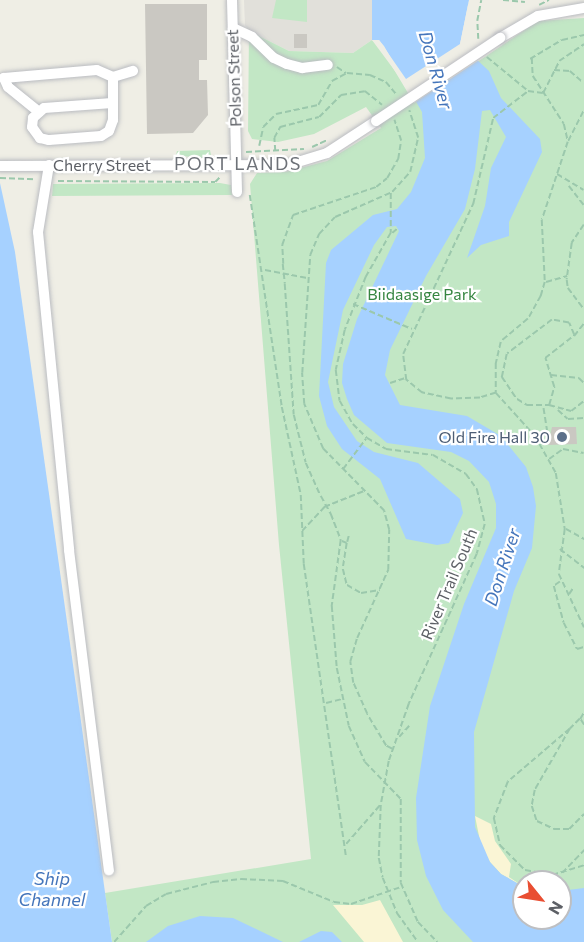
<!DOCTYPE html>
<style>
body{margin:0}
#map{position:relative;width:584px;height:942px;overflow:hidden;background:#efeee5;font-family:Commissioner,sans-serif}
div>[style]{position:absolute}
.industrial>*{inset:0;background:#e1e0da}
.green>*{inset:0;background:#c2e7c5}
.sand>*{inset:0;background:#faf5d5}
.water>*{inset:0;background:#a6d1ff}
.pier>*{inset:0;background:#efeee5}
.building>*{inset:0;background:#cac8c2;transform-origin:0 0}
.path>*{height:1.5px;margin-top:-0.75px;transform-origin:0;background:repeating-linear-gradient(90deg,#9bc8ac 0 6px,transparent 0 9px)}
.roads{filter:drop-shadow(0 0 2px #babcc1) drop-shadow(0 0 2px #babcc1)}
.minor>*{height:10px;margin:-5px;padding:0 5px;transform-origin:5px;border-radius:5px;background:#fff}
.path-bridge>*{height:1.5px;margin-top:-0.75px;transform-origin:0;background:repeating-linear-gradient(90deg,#9bc8ac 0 6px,transparent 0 9px)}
.bridges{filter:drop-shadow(0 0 2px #babcc1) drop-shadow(0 0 2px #babcc1)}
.minor-bridge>*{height:10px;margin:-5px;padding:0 5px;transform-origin:5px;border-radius:5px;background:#fff}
.dots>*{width:16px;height:16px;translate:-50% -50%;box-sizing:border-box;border:3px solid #fff;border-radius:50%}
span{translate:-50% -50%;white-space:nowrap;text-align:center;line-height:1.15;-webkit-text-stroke:4.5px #fff;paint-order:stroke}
.street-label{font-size:16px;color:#5d6066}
.park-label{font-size:16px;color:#358540}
.service-label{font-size:16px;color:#4e5e75}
.right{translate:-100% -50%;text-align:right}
.water-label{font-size:18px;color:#4475bb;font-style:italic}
.neighbourhood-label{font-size:18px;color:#6e7278;letter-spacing:1.5px}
.north{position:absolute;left:512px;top:870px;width:60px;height:60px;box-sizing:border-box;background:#fff;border:2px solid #bebfc2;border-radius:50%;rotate:120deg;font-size:16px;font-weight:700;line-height:24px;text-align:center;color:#5d6066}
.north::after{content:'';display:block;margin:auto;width:21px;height:27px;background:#e94e32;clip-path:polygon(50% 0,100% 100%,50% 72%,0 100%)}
</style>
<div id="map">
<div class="industrial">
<i style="clip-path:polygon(244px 0,372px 0,372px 40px,353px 53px,289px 51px,249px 31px,245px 25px)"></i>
</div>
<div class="green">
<i style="clip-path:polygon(276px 0,307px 0,307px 22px,272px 18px)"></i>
<i style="clip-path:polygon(evenodd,584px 18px,584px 942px,112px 942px,105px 893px,311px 859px,279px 545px,250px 184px,257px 173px,285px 172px,327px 161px,381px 128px,366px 107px,314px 134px,278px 142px,252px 139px,248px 131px,249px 31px,289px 51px,353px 53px,372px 40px,418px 102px,538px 21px,584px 18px,524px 882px,560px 882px,560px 918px,524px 918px,524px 882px)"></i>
<i style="clip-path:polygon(210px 150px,212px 160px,176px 155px,177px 151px)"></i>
<i style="clip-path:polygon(220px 183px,231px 185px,232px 195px,52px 196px,53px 184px)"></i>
</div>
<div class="sand">
<i style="clip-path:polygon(475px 816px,491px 824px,495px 841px,511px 864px,509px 877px,524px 887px,501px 874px,490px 862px,481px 846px)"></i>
<i style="clip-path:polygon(380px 900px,403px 942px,364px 942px,333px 905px,362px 905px)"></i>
</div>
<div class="water">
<i style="clip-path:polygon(372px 0,469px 0,460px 44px,489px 71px,501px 98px,540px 139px,542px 152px,509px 222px,509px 236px,481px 245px,467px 258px,485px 206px,491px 168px,506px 137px,490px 110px,482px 111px,475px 169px,465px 209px,426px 276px,390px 350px,385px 375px,400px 405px,467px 416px,501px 436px,526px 467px,533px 487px,536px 506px,532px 548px,514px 591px,474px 732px,475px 827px,490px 862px,501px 874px,524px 887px,524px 918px,560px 918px,560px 891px,584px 888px,584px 942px,473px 942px,443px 910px,426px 876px,417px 840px,416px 798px,430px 706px,464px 604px,496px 528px,496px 504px,489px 482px,469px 461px,451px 452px,387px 443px,354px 415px,347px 399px,342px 383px,343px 364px,357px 319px,399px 231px,396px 226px,387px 227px,374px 245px,343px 310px,328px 382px,334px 407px,357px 441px,374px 452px,418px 463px,460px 499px,463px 513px,449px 543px,437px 545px,406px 539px,380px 479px,342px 449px,327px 426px,319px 396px,326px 263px,331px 250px,373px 215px,397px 209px,411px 192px,425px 158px,422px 112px,384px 46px,379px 40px,372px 40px)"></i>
<i style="clip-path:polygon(0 183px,15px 252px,112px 942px,0 942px)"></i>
<i style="clip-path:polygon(200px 916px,233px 918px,283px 942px,146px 942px,168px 926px)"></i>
<i style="clip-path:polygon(321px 931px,332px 932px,342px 942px,299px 942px)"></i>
</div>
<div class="pier">
<i style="clip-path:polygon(469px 0,463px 43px,479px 60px,414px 103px,381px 48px,372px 40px,379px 40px,406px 79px,460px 44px)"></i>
</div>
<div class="building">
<i style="clip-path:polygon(145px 4px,207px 4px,207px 60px,199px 60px,199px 80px,207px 80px,208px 115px,193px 133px,147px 134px)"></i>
<i style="left:294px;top:34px;width:13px;height:14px"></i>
<i style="clip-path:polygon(552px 427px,576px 427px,577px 444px,548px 445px)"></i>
</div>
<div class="path">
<i style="left:503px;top:0;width:22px;rotate:5deg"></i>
<i style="left:539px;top:5px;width:11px;rotate:-27deg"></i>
<i style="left:478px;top:39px;width:18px;rotate:-93deg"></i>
<i style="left:477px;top:21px;width:21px;rotate:-79deg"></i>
<i style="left:487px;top:57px;width:52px;rotate:39.5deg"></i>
<i style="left:532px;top:58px;width:18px;rotate:87deg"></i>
<i style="left:533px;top:76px;width:57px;rotate:57.1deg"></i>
<i style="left:564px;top:124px;width:18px;rotate:77deg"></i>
<i style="left:568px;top:142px;width:82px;rotate:108.4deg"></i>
<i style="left:542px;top:220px;width:62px;rotate:87.2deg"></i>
<i style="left:545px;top:282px;width:15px;rotate:106deg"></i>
<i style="left:541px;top:296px;width:26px;rotate:119deg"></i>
<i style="left:528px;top:319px;width:35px;rotate:140deg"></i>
<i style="left:501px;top:342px;width:22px;rotate:103deg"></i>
<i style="left:496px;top:363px;width:30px;rotate:90deg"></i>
<i style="left:496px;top:393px;width:58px;rotate:47.8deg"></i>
<i style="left:535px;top:436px;width:43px;rotate:60.4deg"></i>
<i style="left:556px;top:473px;width:57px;rotate:80.9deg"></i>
<i style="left:565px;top:529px;width:45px;rotate:97.6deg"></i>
<i style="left:559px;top:574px;width:59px;rotate:64.7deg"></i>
<i style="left:530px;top:59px;width:37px;rotate:-31deg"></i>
<i style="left:562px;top:40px;width:23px;rotate:-13deg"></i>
<i style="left:337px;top:67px;width:11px;rotate:34deg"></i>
<i style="left:554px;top:70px;width:16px;rotate:4deg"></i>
<i style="left:570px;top:71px;width:18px;rotate:41deg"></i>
<i style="left:568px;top:141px;width:35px;rotate:-63deg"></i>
<i style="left:259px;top:146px;width:19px;rotate:-78deg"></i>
<i style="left:263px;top:127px;width:18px;rotate:-45deg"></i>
<i style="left:276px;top:114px;width:43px;rotate:-12.1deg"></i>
<i style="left:318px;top:105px;width:28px;rotate:-60deg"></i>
<i style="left:332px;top:81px;width:17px;rotate:-28deg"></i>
<i style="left:347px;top:73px;width:23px;rotate:5deg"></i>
<i style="left:370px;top:75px;width:17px;rotate:24deg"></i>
<i style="left:386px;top:82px;width:16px;rotate:50deg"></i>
<i style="left:312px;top:147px;width:17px;rotate:-25deg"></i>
<i style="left:275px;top:151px;width:13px;rotate:-94deg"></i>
<i style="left:274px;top:138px;width:13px;rotate:-61deg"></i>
<i style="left:280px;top:127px;width:40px;rotate:-14.4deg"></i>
<i style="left:319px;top:117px;width:31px;rotate:-45deg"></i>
<i style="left:341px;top:95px;width:24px;rotate:-9deg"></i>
<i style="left:365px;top:91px;width:22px;rotate:39deg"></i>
<i style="left:246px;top:152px;width:58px;rotate:-3deg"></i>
<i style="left:557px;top:174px;width:31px;rotate:31deg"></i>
<i style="left:0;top:178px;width:35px;rotate:2deg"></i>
<i style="left:58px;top:181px;width:157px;rotate:0.4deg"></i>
<i style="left:215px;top:182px;width:8px;rotate:-45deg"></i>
<i style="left:569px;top:186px;width:24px;rotate:52deg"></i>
<i style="left:391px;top:193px;width:40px;rotate:90deg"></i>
<i style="left:391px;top:233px;width:51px;rotate:119.6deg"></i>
<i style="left:366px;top:277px;width:57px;rotate:111.6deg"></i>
<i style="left:345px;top:330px;width:41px;rotate:102.7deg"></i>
<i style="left:336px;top:370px;width:31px;rotate:83deg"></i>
<i style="left:340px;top:401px;width:26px;rotate:61deg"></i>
<i style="left:353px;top:424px;width:20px;rotate:45deg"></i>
<i style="left:367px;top:438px;width:22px;rotate:30deg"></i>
<i style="left:386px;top:449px;width:47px;rotate:7.3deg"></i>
<i style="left:433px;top:455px;width:38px;rotate:30deg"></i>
<i style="left:466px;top:474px;width:19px;rotate:54deg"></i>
<i style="left:477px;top:489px;width:36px;rotate:77deg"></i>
<i style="left:485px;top:524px;width:31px;rotate:105deg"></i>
<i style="left:477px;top:554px;width:165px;rotate:114.4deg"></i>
<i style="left:409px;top:704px;width:60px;rotate:109.3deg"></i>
<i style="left:389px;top:761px;width:45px;rotate:100.3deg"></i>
<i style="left:381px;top:805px;width:53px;rotate:92.2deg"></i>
<i style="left:379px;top:858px;width:20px;rotate:79deg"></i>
<i style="left:383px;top:878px;width:38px;rotate:68deg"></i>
<i style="left:397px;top:913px;width:36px;rotate:54deg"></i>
<i style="left:250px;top:195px;width:214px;rotate:81.4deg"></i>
<i style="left:282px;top:407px;width:90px;rotate:77.8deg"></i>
<i style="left:301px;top:495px;width:69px;rotate:87.5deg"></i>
<i style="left:304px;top:564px;width:296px;rotate:81.8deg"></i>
<i style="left:584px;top:225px;width:22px;rotate:124deg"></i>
<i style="left:572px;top:243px;width:37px;rotate:98deg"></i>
<i style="left:567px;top:280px;width:8px;rotate:83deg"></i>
<i style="left:568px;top:288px;width:26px;rotate:53deg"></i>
<i style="left:392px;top:233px;width:8px;rotate:-40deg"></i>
<i style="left:283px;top:264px;width:19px;rotate:-93deg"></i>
<i style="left:282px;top:245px;width:32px;rotate:-70deg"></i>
<i style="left:293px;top:215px;width:88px;rotate:-18.6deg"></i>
<i style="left:376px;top:187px;width:14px;rotate:-39deg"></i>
<i style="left:387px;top:178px;width:22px;rotate:-60deg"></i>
<i style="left:398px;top:159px;width:18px;rotate:-81deg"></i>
<i style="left:401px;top:141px;width:22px;rotate:-108deg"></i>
<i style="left:265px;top:270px;width:43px;rotate:10.8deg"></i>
<i style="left:546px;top:282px;width:22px;rotate:-16deg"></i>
<i style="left:285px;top:284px;width:131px;rotate:86.1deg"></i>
<i style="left:294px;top:415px;width:49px;rotate:76deg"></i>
<i style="left:306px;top:463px;width:36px;rotate:66deg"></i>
<i style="left:353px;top:304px;width:64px;rotate:23deg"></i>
<i style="left:574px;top:336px;width:16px;rotate:-52deg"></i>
<i style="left:551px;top:375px;width:28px;rotate:6deg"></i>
<i style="left:579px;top:378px;width:7px;rotate:45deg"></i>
<i style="left:390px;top:383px;width:16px;rotate:-18deg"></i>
<i style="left:496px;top:393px;width:17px;rotate:163deg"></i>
<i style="left:480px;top:398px;width:29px;rotate:178deg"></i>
<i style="left:451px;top:399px;width:30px;rotate:-168deg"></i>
<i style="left:422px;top:393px;width:21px;rotate:-141deg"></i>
<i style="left:406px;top:380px;width:26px;rotate:-97deg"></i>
<i style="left:403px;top:354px;width:166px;rotate:-65deg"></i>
<i style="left:473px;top:204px;width:88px;rotate:-76.9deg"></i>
<i style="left:493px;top:118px;width:44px;rotate:-37.6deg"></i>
<i style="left:528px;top:91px;width:15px;rotate:8deg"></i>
<i style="left:543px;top:93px;width:36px;rotate:-63deg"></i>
<i style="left:559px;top:61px;width:30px;rotate:-34deg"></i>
<i style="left:549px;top:405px;width:19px;rotate:-74deg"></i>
<i style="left:554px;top:387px;width:30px;rotate:-107deg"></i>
<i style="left:545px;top:358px;width:37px;rotate:-38deg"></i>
<i style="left:574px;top:335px;width:13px;rotate:-113deg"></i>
<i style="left:569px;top:323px;width:17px;rotate:-170deg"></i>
<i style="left:552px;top:320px;width:56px;rotate:142.9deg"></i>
<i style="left:507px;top:354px;width:24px;rotate:102deg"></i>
<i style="left:502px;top:377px;width:27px;rotate:56deg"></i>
<i style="left:517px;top:399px;width:12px;rotate:31deg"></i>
<i style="left:527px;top:405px;width:22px"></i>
<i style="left:549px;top:405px;width:23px;rotate:15deg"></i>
<i style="left:571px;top:411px;width:16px;rotate:-38deg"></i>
<i style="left:558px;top:410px;width:13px;rotate:42deg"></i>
<i style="left:568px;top:419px;width:16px;rotate:-4deg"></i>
<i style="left:541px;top:445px;width:14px;rotate:-65deg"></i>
<i style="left:547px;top:432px;width:24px;rotate:-99deg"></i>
<i style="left:549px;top:459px;width:17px;rotate:-36deg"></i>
<i style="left:563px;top:449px;width:21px;rotate:11deg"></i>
<i style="left:343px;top:469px;width:38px;rotate:-53deg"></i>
<i style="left:331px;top:514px;width:28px;rotate:69deg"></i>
<i style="left:341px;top:540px;width:67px;rotate:97.8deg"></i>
<i style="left:332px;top:606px;width:62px;rotate:85.4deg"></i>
<i style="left:337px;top:668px;width:59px;rotate:78.3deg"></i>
<i style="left:349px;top:726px;width:39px;rotate:66deg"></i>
<i style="left:365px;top:762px;width:52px;rotate:45.8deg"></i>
<i style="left:401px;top:799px;width:84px;rotate:90deg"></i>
<i style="left:401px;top:883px;width:43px;rotate:66.4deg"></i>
<i style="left:418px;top:922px;width:28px;rotate:46deg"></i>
<i style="left:566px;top:529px;width:21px;rotate:29deg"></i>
<i style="left:302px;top:531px;width:33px;rotate:-47deg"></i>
<i style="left:324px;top:507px;width:43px;rotate:-21.8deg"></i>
<i style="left:342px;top:541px;width:5px;rotate:22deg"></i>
<i style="left:347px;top:543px;width:26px;rotate:99deg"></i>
<i style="left:343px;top:569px;width:16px;rotate:76deg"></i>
<i style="left:347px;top:585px;width:16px;rotate:30deg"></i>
<i style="left:361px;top:593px;width:19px;rotate:-9deg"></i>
<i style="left:347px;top:542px;width:8px;rotate:-76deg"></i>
<i style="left:560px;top:549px;width:31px;rotate:38deg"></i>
<i style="left:560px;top:582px;width:7px;rotate:146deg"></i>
<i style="left:554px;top:586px;width:38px;rotate:75deg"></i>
<i style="left:564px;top:623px;width:29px;rotate:63deg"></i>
<i style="left:577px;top:649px;width:7px;rotate:-16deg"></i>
<i style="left:569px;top:594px;width:7px;rotate:-56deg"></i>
<i style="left:326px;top:703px;width:16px;rotate:-14deg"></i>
<i style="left:580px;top:719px;width:8px;rotate:-60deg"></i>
<i style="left:584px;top:725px;width:7px;rotate:-124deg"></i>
<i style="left:580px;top:719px;width:14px;rotate:135deg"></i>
<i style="left:570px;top:729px;width:70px;rotate:119.8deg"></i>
<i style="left:535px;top:790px;width:16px;rotate:101deg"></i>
<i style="left:532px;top:806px;width:16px;rotate:72deg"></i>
<i style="left:537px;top:821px;width:19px;rotate:25deg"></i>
<i style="left:554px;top:829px;width:15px"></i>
<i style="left:569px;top:829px;width:21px;rotate:-45deg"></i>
<i style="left:570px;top:729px;width:82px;rotate:139.5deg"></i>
<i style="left:508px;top:782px;width:39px;rotate:111deg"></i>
<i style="left:494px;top:818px;width:28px;rotate:77deg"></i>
<i style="left:500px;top:845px;width:35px;rotate:45deg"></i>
<i style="left:525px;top:870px;width:27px;rotate:10deg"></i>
<i style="left:552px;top:875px;width:34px;rotate:-17deg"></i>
<i style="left:399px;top:737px;width:15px;rotate:-48deg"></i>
<i style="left:392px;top:749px;width:7px;rotate:-153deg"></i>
<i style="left:386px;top:746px;width:37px;rotate:-121deg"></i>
<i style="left:367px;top:714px;width:34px;rotate:-114deg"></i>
<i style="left:353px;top:683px;width:21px;rotate:-98deg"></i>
<i style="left:350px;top:662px;width:25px;rotate:-74deg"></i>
<i style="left:357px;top:638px;width:75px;rotate:-65.5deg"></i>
<i style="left:388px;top:570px;width:40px;rotate:-88.6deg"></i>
<i style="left:389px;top:530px;width:20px;rotate:-105deg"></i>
<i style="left:384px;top:511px;width:87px;rotate:-134.5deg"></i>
<i style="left:323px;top:449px;width:49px;rotate:-112.9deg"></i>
<i style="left:304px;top:404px;width:31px;rotate:-94deg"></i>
<i style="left:302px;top:373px;width:118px;rotate:-86.1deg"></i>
<i style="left:310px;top:255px;width:23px;rotate:-67deg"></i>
<i style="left:319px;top:234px;width:23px;rotate:-47deg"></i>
<i style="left:335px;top:217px;width:62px;rotate:-23.7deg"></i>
<i style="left:392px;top:192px;width:27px;rotate:-48deg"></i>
<i style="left:410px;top:172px;width:35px;rotate:-77deg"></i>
<i style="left:418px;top:138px;width:29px;rotate:-108deg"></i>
<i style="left:346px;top:844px;width:52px;rotate:-48.9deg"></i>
<i style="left:562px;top:873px;width:32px;rotate:-46deg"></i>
<i style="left:114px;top:942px;width:48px;rotate:-48.4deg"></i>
<i style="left:146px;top:906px;width:23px;rotate:-31deg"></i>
<i style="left:166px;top:894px;width:49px;rotate:-14.3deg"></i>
<i style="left:213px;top:882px;width:28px;rotate:-6deg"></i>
<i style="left:241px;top:879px;width:42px;rotate:2.7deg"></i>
<i style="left:283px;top:881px;width:55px;rotate:22.4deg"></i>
<i style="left:334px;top:902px;width:17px;rotate:7deg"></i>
<i style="left:351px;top:904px;width:53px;rotate:-18.8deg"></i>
</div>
<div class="roads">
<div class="minor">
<i style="left:232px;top:0;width:192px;rotate:88.5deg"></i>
<i style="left:233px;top:28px;width:21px;rotate:25deg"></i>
<i style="left:252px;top:37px;width:30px;rotate:44deg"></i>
<i style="left:274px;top:58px;width:14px;rotate:25deg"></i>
<i style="left:287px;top:64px;width:16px;rotate:15deg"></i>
<i style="left:302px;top:68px;width:26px;rotate:-7deg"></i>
<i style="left:500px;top:38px;width:44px;rotate:-30.1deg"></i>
<i style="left:538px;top:16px;width:47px;rotate:-9.9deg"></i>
<i style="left:112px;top:103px;width:68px;rotate:175.8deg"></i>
<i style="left:44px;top:108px;width:15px;rotate:138deg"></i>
<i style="left:33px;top:118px;width:9px;rotate:96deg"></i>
<i style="left:32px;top:127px;width:14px;rotate:54deg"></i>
<i style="left:40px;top:138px;width:9px;rotate:13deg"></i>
<i style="left:49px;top:140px;width:52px;rotate:-4.4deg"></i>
<i style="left:101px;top:136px;width:9px;rotate:-32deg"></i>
<i style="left:109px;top:131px;width:12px;rotate:-70deg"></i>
<i style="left:113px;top:120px;width:43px;rotate:-90deg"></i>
<i style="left:113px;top:77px;width:21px;rotate:-17deg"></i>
<i style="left:39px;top:112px;width:40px;rotate:-141deg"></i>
<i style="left:8px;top:87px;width:10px;rotate:-114deg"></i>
<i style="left:4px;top:78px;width:93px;rotate:-4.9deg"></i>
<i style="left:97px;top:70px;width:17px;rotate:24deg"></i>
<i style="left:49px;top:165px;width:68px;rotate:99.3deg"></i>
<i style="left:38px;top:232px;width:320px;rotate:84.4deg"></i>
<i style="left:69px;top:550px;width:323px;rotate:82.9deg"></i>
<i style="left:0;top:166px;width:288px;rotate:-0.2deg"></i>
<i style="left:288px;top:165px;width:41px;rotate:-17.1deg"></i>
<i style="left:327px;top:153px;width:59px;rotate:-33.1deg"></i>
</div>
</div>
<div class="path-bridge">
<i style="left:283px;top:264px;width:20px;rotate:84deg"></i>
<i style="left:321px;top:496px;width:21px;rotate:61deg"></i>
</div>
<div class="bridges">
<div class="minor-bridge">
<i style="left:443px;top:76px;width:69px;rotate:-33.7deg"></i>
<i style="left:376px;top:121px;width:69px;rotate:-33.7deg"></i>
</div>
</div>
<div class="dots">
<i style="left:562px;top:437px;background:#5c6f8a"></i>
</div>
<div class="street-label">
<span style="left:234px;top:78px;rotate:-92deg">Polson Street</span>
<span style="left:102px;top:165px">Cherry Street</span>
<span style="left:449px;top:584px;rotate:-67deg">River Trail South</span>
</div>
<div class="park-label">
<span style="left:422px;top:294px">Biidaasige Park</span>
</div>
<div class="service-label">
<span class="right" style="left:550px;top:437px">Old Fire Hall 30</span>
</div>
<div class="water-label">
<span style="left:436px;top:70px;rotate:74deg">Don River</span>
<span style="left:502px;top:567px;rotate:-72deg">Don River</span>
<span style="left:52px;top:889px">Ship<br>Channel</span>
</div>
<div class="neighbourhood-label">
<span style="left:238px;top:163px">PORT LANDS</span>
</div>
<div class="north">N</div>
</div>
